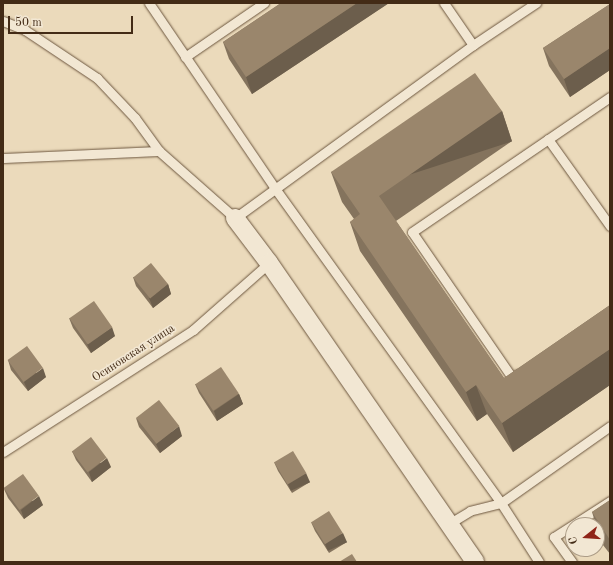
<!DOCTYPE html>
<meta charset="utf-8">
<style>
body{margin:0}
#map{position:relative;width:613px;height:565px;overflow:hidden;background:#ebdabb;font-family:"Old Standard TT",serif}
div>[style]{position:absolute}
.roads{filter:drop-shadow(0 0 1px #6d573f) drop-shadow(0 0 1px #6d573f)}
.service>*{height:9px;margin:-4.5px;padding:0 4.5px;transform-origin:4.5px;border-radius:4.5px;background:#f2e7d3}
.minor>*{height:18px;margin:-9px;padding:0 9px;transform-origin:9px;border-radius:9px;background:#f2e7d3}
.wall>*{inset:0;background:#84735d}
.shaded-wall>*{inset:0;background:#6c5e4c;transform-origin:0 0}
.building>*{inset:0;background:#9a866c;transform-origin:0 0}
span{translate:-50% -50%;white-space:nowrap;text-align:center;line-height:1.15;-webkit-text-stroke:3.5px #f2e7d3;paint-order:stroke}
.street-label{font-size:12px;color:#432b16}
.frame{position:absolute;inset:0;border:4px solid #432b16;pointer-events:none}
.north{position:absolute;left:565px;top:517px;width:40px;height:40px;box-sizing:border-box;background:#f2e7d3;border:1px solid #ac9c87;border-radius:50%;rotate:253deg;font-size:11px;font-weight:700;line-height:16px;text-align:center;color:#432b16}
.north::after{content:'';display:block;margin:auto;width:14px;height:18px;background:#8f2418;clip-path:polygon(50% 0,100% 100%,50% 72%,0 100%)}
.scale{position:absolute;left:8px;top:16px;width:125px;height:18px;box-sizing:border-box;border:2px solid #432b16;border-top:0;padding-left:5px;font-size:12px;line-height:14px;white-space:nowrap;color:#432b16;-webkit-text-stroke:3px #f2e7d3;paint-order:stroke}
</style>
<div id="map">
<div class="roads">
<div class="service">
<i style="left:149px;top:3px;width:222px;rotate:55.8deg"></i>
<i style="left:274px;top:187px;width:389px;rotate:54.3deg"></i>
<i style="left:501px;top:503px;width:32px;rotate:166deg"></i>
<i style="left:470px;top:511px;width:23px;rotate:149deg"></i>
<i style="left:444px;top:3px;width:51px;rotate:55.4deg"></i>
<i style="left:3px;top:21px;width:24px;rotate:22deg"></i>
<i style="left:25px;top:30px;width:87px;rotate:33.7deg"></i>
<i style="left:97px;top:78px;width:55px;rotate:46.5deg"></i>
<i style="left:135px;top:118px;width:41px;rotate:54deg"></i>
<i style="left:159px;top:151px;width:101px;rotate:41.4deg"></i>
<i style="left:235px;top:218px;width:294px;rotate:-36deg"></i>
<i style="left:473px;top:45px;width:76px;rotate:-33.7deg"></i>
<i style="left:185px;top:57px;width:96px;rotate:-34.4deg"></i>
<i style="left:548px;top:139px;width:107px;rotate:54.5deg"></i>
<i style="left:3px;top:158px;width:156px;rotate:-2.6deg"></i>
<i style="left:518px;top:374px;width:7px;rotate:135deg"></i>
<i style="left:513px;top:379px;width:178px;rotate:-124.5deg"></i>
<i style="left:412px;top:232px;width:240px;rotate:-34.3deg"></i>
<i style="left:3px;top:452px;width:226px;rotate:-32.7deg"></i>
<i style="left:193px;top:330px;width:101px;rotate:-41.4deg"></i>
<i style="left:539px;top:562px;width:70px;rotate:-122.8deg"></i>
<i style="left:501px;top:503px;width:133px;rotate:-35.2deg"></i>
<i style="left:572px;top:562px;width:31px;rotate:-126deg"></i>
<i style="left:554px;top:537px;width:67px;rotate:-32.7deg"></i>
</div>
<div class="minor">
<i style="left:235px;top:218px;width:56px;rotate:52.9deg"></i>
<i style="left:269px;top:263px;width:363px;rotate:55.4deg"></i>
</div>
</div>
<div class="wall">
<i style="clip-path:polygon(281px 3px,389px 3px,252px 94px,229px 59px,223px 42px)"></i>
<i style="clip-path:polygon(610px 4px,610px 70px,570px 97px,549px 66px,543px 48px)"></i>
<i style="clip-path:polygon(502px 111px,512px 141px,396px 221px,504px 378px,610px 305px,610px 385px,513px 452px,487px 414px,477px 421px,360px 251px,350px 222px,354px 219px,342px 202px,331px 172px)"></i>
<i style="clip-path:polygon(133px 277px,168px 284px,171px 294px,153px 308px,136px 286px)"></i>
<i style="clip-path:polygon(69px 318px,115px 336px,91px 353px,73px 328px)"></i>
<i style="clip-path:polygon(8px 360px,46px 377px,28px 391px,11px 370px)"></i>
<i style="clip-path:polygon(195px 384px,239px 394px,243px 404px,217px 421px,199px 393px)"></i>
<i style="clip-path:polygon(136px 418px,182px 436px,160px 453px,139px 427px)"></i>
<i style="clip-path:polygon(72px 451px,111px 467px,92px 482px,76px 460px)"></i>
<i style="clip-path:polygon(274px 462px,310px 482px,292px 493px,278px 471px)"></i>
<i style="clip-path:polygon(4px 489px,43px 505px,24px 519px,8px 498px)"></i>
<i style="clip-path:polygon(610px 500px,610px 554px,603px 545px,597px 527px,597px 525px,596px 525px,592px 512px)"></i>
<i style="clip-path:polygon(311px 522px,347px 542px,329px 553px,315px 531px)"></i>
</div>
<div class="shaded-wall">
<i style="clip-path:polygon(357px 3px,389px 3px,252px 94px,246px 77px)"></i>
<i style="clip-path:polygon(610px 48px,610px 70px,570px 97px,564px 79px)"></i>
<i style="left:502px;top:111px;width:32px;height:150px;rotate:72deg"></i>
<i style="clip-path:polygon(168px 284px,171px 294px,153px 308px,149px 298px)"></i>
<i style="clip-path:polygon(112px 327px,115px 336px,91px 353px,87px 344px)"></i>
<i style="clip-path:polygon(610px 349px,610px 385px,513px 452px,502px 423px)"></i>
<i style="clip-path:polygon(43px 368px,46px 377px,28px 391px,24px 382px)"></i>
<i style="clip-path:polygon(476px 385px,487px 414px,477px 421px,466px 392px)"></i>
<i style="clip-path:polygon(239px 394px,243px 404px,217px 421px,214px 411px)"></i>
<i style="clip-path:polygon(179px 426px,182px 436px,160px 453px,156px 444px)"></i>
<i style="clip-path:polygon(107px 458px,111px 467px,92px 482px,89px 472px)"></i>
<i style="left:306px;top:473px;width:10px;height:21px;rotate:66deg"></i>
<i style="clip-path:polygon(39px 496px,43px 505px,24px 519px,21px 510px)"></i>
<i style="left:343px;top:533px;width:10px;height:21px;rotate:66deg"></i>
</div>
<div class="building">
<i style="clip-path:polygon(281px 3px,357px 3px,246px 77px,223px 42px)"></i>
<i style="clip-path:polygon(610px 4px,610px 48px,564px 79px,543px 48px)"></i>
<i style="clip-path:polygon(475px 73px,502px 111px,379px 196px,504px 378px,610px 305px,610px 349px,502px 423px,476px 385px,466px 392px,350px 222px,360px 214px,331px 172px)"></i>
<i style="left:151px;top:263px;width:27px;height:23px;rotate:51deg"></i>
<i style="left:94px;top:301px;width:32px;height:30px;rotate:55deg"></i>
<i style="left:27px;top:346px;width:27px;height:24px;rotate:54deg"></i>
<i style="left:221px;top:367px;width:32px;height:31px;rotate:56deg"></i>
<i style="left:159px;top:400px;width:33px;height:29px;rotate:52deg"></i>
<i style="left:91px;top:437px;width:26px;height:24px;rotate:53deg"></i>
<i style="left:293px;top:451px;width:26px;height:22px;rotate:59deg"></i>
<i style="left:23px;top:474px;width:27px;height:24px;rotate:54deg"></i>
<i style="clip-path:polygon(610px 500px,610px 540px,592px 512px)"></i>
<i style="left:329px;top:511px;width:26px;height:21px;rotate:58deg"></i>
<i style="clip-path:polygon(352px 554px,357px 562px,339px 562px)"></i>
</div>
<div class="street-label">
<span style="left:134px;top:354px;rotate:-33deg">Осиновская улица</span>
</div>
<div class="frame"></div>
<div class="north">С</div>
<div class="scale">50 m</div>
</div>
